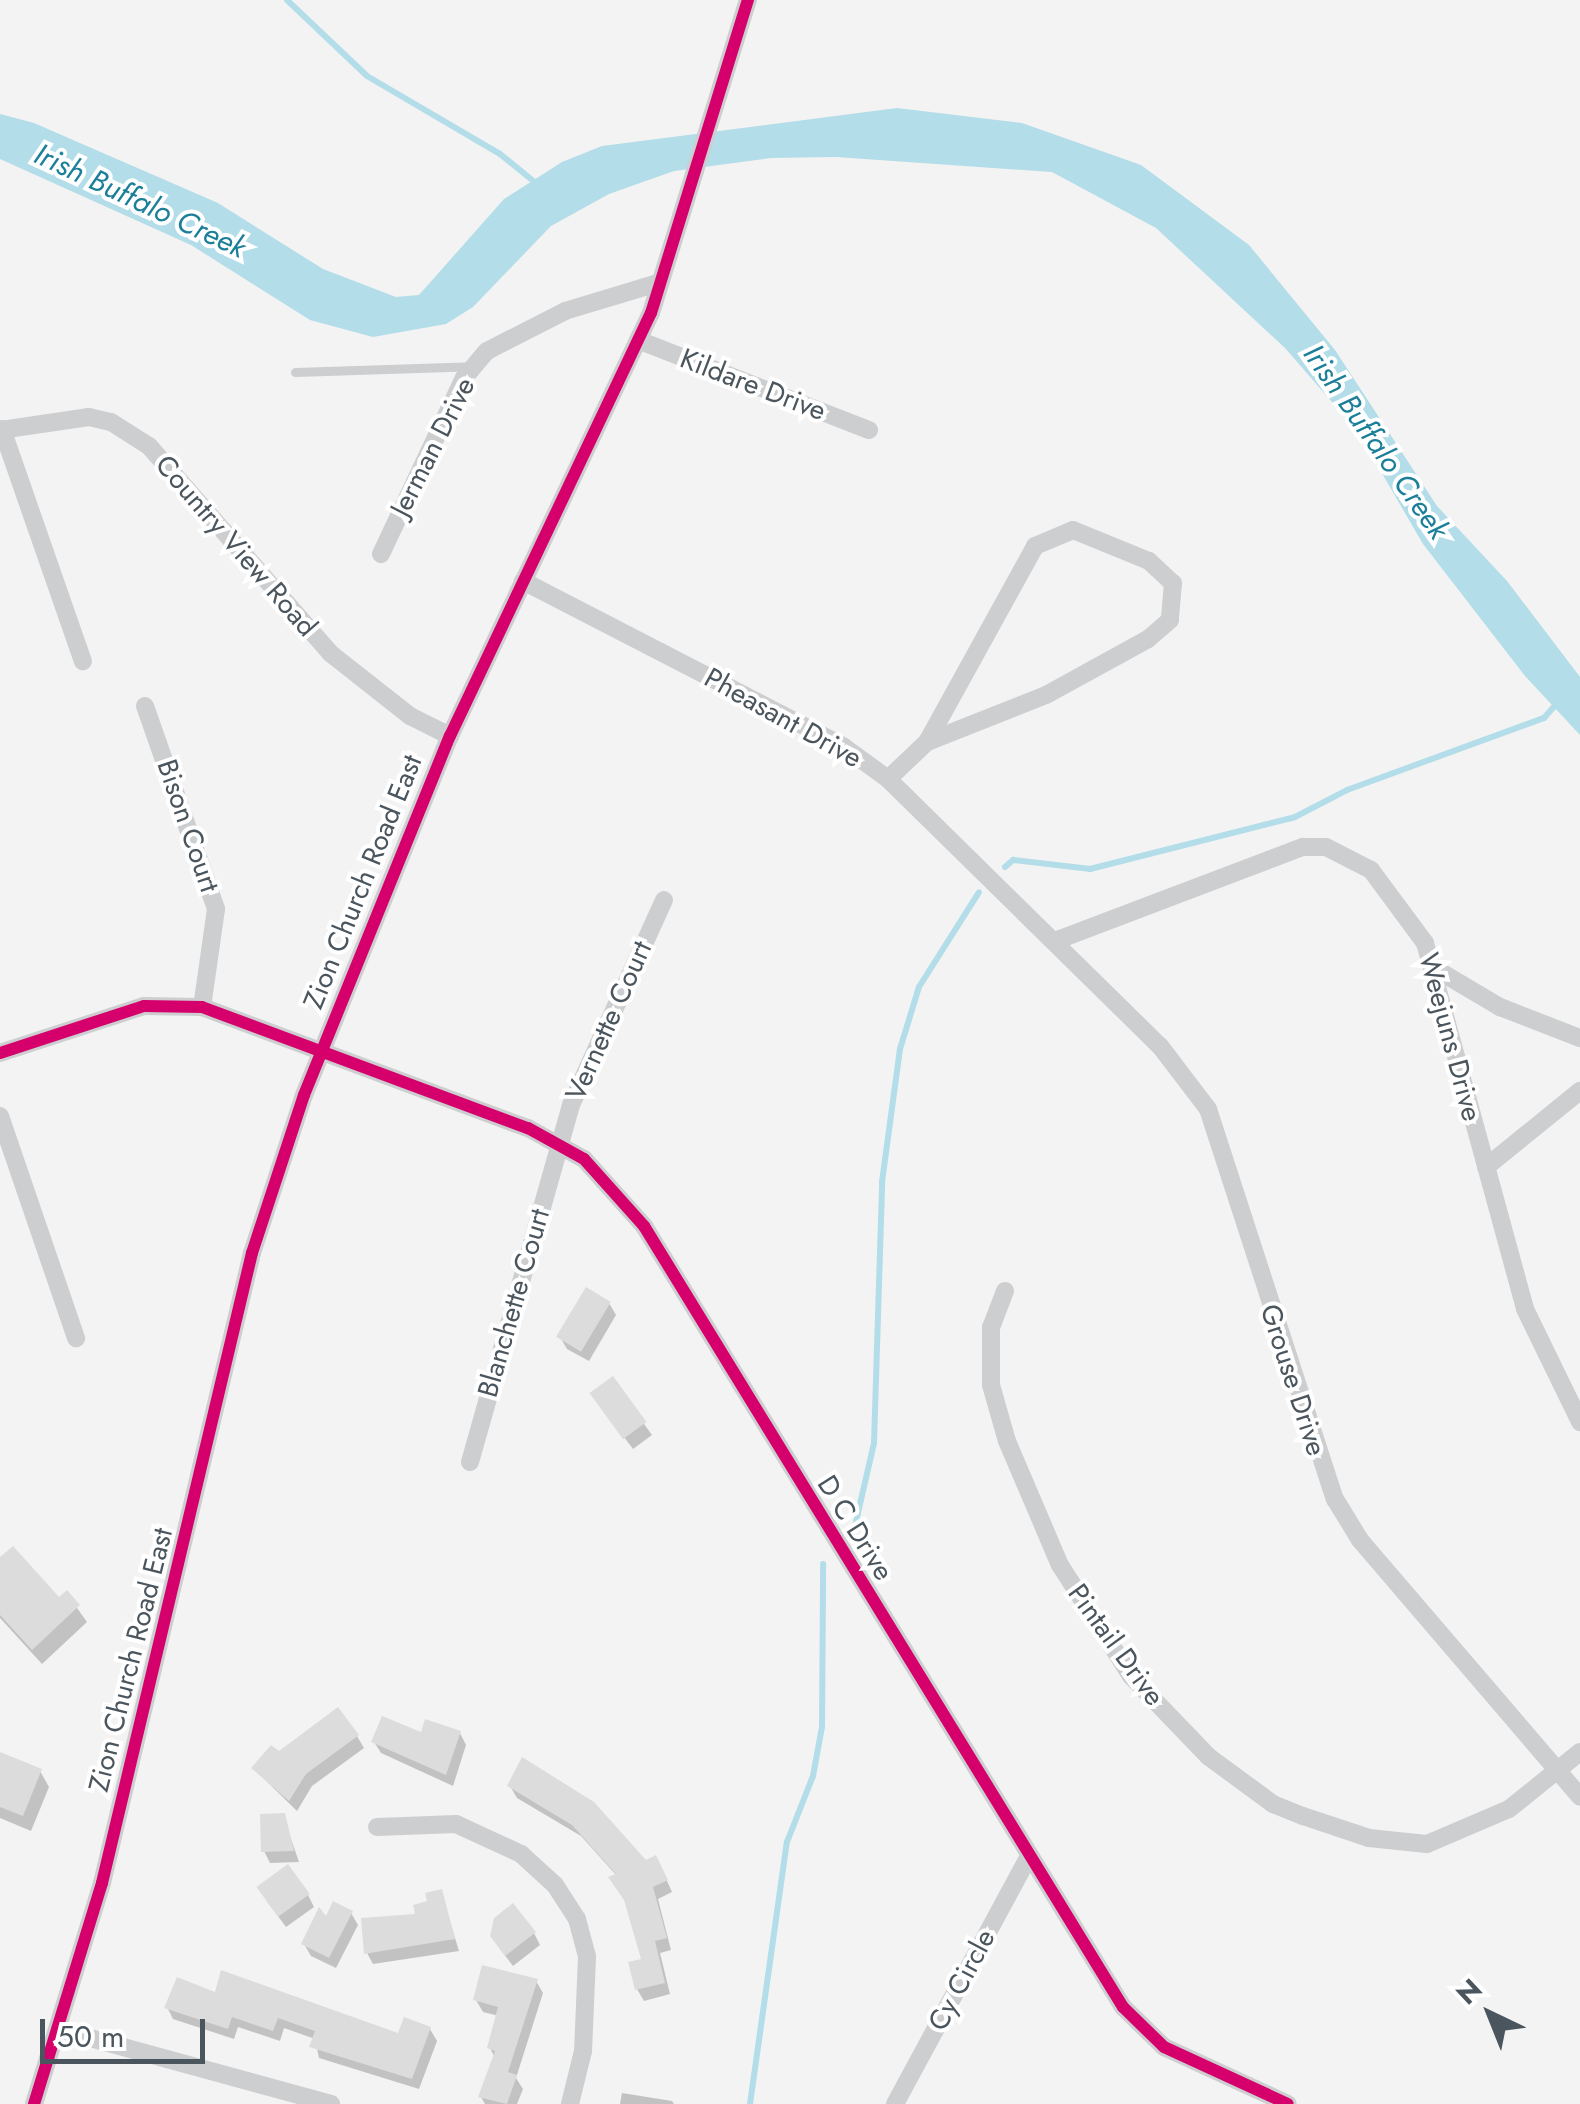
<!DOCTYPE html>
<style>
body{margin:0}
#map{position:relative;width:1580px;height:2104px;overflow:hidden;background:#f3f3f3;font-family:Jost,sans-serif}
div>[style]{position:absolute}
.water>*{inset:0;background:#b3dde8}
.shadow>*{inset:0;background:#0003}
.stream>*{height:6px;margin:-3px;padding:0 3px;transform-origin:3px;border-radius:3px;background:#b3dde8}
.building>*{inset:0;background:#dcdcdd;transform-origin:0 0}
.lane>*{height:9px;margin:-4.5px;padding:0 4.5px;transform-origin:4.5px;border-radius:4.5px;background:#cdced0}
.street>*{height:18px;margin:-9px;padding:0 9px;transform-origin:9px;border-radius:9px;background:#cdced0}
.cycleway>*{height:12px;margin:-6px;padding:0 6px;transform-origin:6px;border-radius:6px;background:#d6006c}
span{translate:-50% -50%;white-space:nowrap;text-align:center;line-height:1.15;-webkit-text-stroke:8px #fff;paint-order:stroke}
.street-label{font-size:28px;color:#4b555d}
.water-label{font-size:30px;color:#1b7f99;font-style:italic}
.north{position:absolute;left:1440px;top:1964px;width:100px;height:100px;-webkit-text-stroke:8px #fff;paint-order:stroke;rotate:317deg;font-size:28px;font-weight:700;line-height:40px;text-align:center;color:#4b555d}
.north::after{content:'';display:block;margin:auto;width:35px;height:45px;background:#4b555d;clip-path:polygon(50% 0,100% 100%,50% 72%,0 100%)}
.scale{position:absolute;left:40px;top:2019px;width:165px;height:45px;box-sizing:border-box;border:5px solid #4b555d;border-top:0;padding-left:12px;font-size:30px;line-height:35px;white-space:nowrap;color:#4b555d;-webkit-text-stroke:8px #fff;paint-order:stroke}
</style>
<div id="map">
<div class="water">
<i style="clip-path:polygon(897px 108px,1022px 123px,1141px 165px,1249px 245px,1335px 350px,1437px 506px,1507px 581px,1580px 677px,1580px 735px,1525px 676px,1423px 544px,1358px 432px,1285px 348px,1156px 228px,1052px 172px,836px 157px,771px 158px,674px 171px,609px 194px,551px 226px,473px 307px,446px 324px,373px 337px,310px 320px,191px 245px,0 159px,0 114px,34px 123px,218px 203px,323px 269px,396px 297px,419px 295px,504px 199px,562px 162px,602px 146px)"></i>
</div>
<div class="shadow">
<i style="clip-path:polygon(609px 1303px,616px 1315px,589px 1361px,567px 1349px,560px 1337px)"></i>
<i style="clip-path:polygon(612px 1380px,652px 1435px,633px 1449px,600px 1405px)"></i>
<i style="clip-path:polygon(0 1560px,59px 1601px,67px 1594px,87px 1622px,42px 1664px,0 1618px)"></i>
<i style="clip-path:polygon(460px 1733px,466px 1745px,453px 1786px,381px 1753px,374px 1742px)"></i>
<i style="clip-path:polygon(357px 1736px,364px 1748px,312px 1786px,297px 1811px,254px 1769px,279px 1754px)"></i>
<i style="clip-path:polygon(0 1768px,40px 1771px,49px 1787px,31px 1831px,0 1818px)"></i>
<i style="clip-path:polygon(510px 1786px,662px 1870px,672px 1892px,658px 1899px,671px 1950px,660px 1953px,670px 1994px,644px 2001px,637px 1989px,644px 1961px,617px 1876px,581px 1836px,517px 1798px)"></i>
<i style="clip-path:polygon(283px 1816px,299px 1862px,270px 1863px,264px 1851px)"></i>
<i style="clip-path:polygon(441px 1892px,459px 1951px,373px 1964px,367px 1953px)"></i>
<i style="clip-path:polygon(308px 1895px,314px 1907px,286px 1927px,266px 1900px)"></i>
<i style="clip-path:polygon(351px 1913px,358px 1925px,336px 1968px,311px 1956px,304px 1944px)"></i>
<i style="clip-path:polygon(534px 1933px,540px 1945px,513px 1966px,500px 1949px)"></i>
<i style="clip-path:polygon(536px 1981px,543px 1993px,516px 2078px,523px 2089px,517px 2104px,485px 2104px,481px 2097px,495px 2058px,490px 2048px,499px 2016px,483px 2012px,476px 2000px)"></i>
<i style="clip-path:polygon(216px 1995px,399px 2036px,430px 2029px,437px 2041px,419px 2089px,319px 2058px,315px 2039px,284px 2028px,280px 2041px,238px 2027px,234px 2039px,173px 2019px,167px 2007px)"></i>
<i style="clip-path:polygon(622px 2093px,672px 2101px,674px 2104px,620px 2104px)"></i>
</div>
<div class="stream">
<i style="left:287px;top:0;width:110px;rotate:43.5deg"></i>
<i style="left:367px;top:76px;width:154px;rotate:30.4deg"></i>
<i style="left:500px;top:154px;width:48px;rotate:39deg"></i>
<i style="left:1005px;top:867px;width:11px;rotate:-41deg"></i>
<i style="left:1013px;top:860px;width:78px;rotate:6.7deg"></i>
<i style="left:1090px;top:869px;width:211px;rotate:-14.2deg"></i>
<i style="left:1295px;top:817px;width:59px;rotate:-27.4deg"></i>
<i style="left:1347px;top:790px;width:210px;rotate:-20.1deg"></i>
<i style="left:1544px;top:718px;width:18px;rotate:-49deg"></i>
<i style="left:855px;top:1526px;width:85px;rotate:-77.1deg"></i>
<i style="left:874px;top:1443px;width:261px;rotate:-88.2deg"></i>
<i style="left:882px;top:1182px;width:134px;rotate:-82.3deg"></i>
<i style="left:900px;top:1049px;width:65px;rotate:-73deg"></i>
<i style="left:919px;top:987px;width:112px;rotate:-57.7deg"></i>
<i style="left:750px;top:2104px;width:265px;rotate:-82deg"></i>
<i style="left:787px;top:1842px;width:71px;rotate:-68.5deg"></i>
<i style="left:813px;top:1776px;width:50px;rotate:-79.6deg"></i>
<i style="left:822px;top:1727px;width:163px;rotate:-89.6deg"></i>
</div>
<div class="building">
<i style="left:586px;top:1287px;width:29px;height:58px;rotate:31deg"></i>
<i style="left:613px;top:1376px;width:57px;height:29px;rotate:54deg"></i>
<i style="clip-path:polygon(13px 1546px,59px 1597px,67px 1590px,80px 1605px,32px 1650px,0 1615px,0 1557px)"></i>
<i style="clip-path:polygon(338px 1707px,359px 1735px,306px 1774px,289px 1801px,251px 1768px,271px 1745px,279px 1751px)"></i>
<i style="clip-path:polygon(382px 1716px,421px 1732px,425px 1719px,461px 1731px,446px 1775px,371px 1742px)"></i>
<i style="clip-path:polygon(0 1752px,42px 1769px,23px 1816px,0 1807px)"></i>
<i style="clip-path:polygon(522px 1757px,594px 1802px,646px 1860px,656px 1855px,668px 1880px,653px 1887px,667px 1938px,655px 1941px,665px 1983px,635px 1990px,628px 1962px,641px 1959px,624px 1900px,608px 1877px,616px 1874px,572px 1825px,507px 1786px)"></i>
<i style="clip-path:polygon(285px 1813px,294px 1851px,261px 1852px,260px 1814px)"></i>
<i style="left:288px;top:1864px;width:37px;height:39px;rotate:54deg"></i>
<i style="clip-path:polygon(442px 1889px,455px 1939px,364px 1954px,361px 1918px,415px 1914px,413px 1905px,427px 1901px,425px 1893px)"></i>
<i style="clip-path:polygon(333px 1901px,353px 1911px,329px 1958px,301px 1944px,319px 1907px,326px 1916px)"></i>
<i style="clip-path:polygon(513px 1903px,536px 1932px,505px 1956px,490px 1936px,494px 1918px)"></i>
<i style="clip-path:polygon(482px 1965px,538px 1979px,508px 2072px,517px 2075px,507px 2104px,478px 2097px,495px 2051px,487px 2048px,498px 2007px,473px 2000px)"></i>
<i style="clip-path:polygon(221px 1970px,398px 2033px,404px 2017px,431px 2027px,412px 2079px,309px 2047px,315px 2031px,278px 2018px,273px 2031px,232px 2017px,228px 2029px,164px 2008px,177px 1977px,215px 1992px)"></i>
</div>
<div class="lane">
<i style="left:295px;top:372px;width:177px;rotate:-1.9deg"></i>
</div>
<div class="street">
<i style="left:638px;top:340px;width:248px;rotate:21.3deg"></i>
<i style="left:2px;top:429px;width:246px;rotate:70.8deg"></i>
<i style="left:0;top:430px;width:90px;rotate:-8.3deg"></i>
<i style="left:89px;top:417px;width:23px;rotate:13deg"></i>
<i style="left:111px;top:422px;width:45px;rotate:32.3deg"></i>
<i style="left:149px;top:446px;width:275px;rotate:48.8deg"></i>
<i style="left:330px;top:653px;width:102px;rotate:38.2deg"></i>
<i style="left:410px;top:716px;width:45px;rotate:26.6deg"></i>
<i style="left:381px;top:554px;width:195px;rotate:-64.8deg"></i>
<i style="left:464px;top:378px;width:35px;rotate:-50deg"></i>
<i style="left:487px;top:351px;width:88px;rotate:-27.1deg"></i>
<i style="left:565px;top:311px;width:100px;rotate:-16.8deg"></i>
<i style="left:523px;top:581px;width:361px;rotate:27.3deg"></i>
<i style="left:844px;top:747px;width:54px;rotate:36deg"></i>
<i style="left:888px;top:779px;width:381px;rotate:44.5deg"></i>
<i style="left:1160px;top:1046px;width:79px;rotate:52.7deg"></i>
<i style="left:1208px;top:1109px;width:410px;rotate:72deg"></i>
<i style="left:1335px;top:1499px;width:48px;rotate:58.6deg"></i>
<i style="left:1360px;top:1540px;width:338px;rotate:49.4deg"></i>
<i style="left:145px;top:706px;width:215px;rotate:70.7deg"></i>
<i style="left:216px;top:909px;width:99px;rotate:98.1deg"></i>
<i style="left:888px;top:779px;width:54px;rotate:-43.5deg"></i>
<i style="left:927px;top:742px;width:224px;rotate:-61.1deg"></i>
<i style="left:1035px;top:546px;width:41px;rotate:-22.8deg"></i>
<i style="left:1073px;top:530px;width:82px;rotate:22.2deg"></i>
<i style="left:1149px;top:561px;width:33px;rotate:43deg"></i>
<i style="left:1173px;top:583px;width:37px;rotate:95deg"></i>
<i style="left:1170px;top:620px;width:29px;rotate:139deg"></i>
<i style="left:1148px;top:639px;width:116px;rotate:151.2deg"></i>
<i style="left:1046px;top:695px;width:128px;rotate:158.4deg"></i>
<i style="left:1055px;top:941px;width:265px;rotate:-20.8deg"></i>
<i style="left:1303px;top:847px;width:23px"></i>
<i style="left:1326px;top:847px;width:51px;rotate:27.1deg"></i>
<i style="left:1371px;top:870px;width:91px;rotate:53.5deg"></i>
<i style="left:1425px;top:943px;width:379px;rotate:74.7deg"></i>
<i style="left:1525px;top:1309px;width:126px;rotate:64deg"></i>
<i style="left:1434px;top:968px;width:77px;rotate:30.6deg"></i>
<i style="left:1500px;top:1007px;width:86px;rotate:21.2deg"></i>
<i style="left:0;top:1053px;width:151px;rotate:-18.1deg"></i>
<i style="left:144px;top:1006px;width:58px;rotate:1deg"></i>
<i style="left:202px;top:1007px;width:348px;rotate:20.4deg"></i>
<i style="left:528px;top:1128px;width:64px;rotate:29deg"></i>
<i style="left:584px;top:1159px;width:90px;rotate:48.2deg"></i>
<i style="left:644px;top:1226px;width:916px;rotate:58.48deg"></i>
<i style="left:1123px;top:2007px;width:57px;rotate:44.3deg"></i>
<i style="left:1164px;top:2047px;width:136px;rotate:24.7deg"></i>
<i style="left:0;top:1116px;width:235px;rotate:71.1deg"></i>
<i style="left:1486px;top:1167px;width:121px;rotate:-39deg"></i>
<i style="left:1005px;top:1291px;width:39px;rotate:111deg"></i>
<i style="left:991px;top:1327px;width:58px;rotate:90deg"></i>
<i style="left:991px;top:1385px;width:58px;rotate:74.1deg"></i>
<i style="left:1007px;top:1441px;width:135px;rotate:66.9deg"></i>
<i style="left:1060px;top:1565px;width:132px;rotate:57.4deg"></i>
<i style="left:1131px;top:1676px;width:112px;rotate:46.1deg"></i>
<i style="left:1209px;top:1757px;width:79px;rotate:36.3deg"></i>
<i style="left:1273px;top:1804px;width:32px;rotate:22deg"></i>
<i style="left:1303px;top:1816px;width:70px;rotate:18.4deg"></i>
<i style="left:1369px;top:1838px;width:58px;rotate:5.9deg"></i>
<i style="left:1427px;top:1844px;width:89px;rotate:-23.1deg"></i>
<i style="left:1509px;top:1809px;width:91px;rotate:-38.8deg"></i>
<i style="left:470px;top:1462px;width:371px;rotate:-74.2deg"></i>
<i style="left:571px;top:1105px;width:225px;rotate:-65.6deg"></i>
<i style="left:377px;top:1827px;width:79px;rotate:-2.2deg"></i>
<i style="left:456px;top:1824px;width:72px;rotate:24.8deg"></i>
<i style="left:521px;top:1854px;width:46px;rotate:42.4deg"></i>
<i style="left:555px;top:1885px;width:40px;rotate:57.1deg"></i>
<i style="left:577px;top:1919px;width:39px;rotate:75deg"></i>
<i style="left:587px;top:1957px;width:94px;rotate:92.4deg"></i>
<i style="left:583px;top:2051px;width:55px;rotate:103.8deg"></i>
<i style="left:61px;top:2030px;width:280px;rotate:15.3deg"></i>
<i style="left:34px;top:2104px;width:231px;rotate:-72.9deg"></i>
<i style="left:102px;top:1883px;width:648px;rotate:-76.61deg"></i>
<i style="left:252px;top:1253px;width:166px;rotate:-71.8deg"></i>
<i style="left:304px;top:1095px;width:388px;rotate:-67.9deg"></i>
<i style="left:450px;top:736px;width:468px;rotate:-64.6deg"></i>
<i style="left:651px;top:313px;width:328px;rotate:-72.8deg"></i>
<i style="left:895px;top:2104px;width:282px;rotate:-61.6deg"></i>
</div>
<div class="cycleway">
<i style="left:0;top:1053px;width:151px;rotate:-18.1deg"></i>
<i style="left:144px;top:1006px;width:58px;rotate:1deg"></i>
<i style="left:202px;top:1007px;width:348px;rotate:20.4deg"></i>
<i style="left:528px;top:1128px;width:64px;rotate:29deg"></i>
<i style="left:584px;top:1159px;width:90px;rotate:48.2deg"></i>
<i style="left:644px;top:1226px;width:916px;rotate:58.48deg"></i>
<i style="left:1123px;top:2007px;width:57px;rotate:44.3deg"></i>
<i style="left:1164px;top:2047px;width:136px;rotate:24.7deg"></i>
<i style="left:34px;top:2104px;width:231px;rotate:-72.9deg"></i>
<i style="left:102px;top:1883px;width:648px;rotate:-76.61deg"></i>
<i style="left:252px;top:1253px;width:166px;rotate:-71.8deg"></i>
<i style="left:304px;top:1095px;width:388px;rotate:-67.9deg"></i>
<i style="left:450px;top:736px;width:468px;rotate:-64.6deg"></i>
<i style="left:651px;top:313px;width:328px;rotate:-72.8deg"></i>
</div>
<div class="street-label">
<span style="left:753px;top:385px;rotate:21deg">Kildare Drive</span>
<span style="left:433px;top:447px;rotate:-63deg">Jerman Drive</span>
<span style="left:236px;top:546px;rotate:49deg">Country View Road</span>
<span style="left:783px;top:718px;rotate:29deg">Pheasant Drive</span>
<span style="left:188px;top:826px;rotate:71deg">Bison Court</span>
<span style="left:363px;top:882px;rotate:-68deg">Zion Church Road East</span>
<span style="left:609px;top:1021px;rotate:-66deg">Vernette Court</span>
<span style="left:1450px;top:1037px;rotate:75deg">Weejuns Drive</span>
<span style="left:514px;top:1303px;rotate:-74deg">Blanchette Court</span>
<span style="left:1293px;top:1380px;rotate:72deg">Grouse Drive</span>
<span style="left:855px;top:1528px;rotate:58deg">D C Drive</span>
<span style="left:1116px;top:1645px;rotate:54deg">Pintail Drive</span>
<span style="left:131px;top:1660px;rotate:-76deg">Zion Church Road East</span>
<span style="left:962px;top:1980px;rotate:-62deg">Cy Circle</span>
</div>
<div class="water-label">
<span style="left:140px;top:201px;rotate:25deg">Irish Buffalo Creek</span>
<span style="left:1376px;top:442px;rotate:55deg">Irish Buffalo Creek</span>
</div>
<div class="north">N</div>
<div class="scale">50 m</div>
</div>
